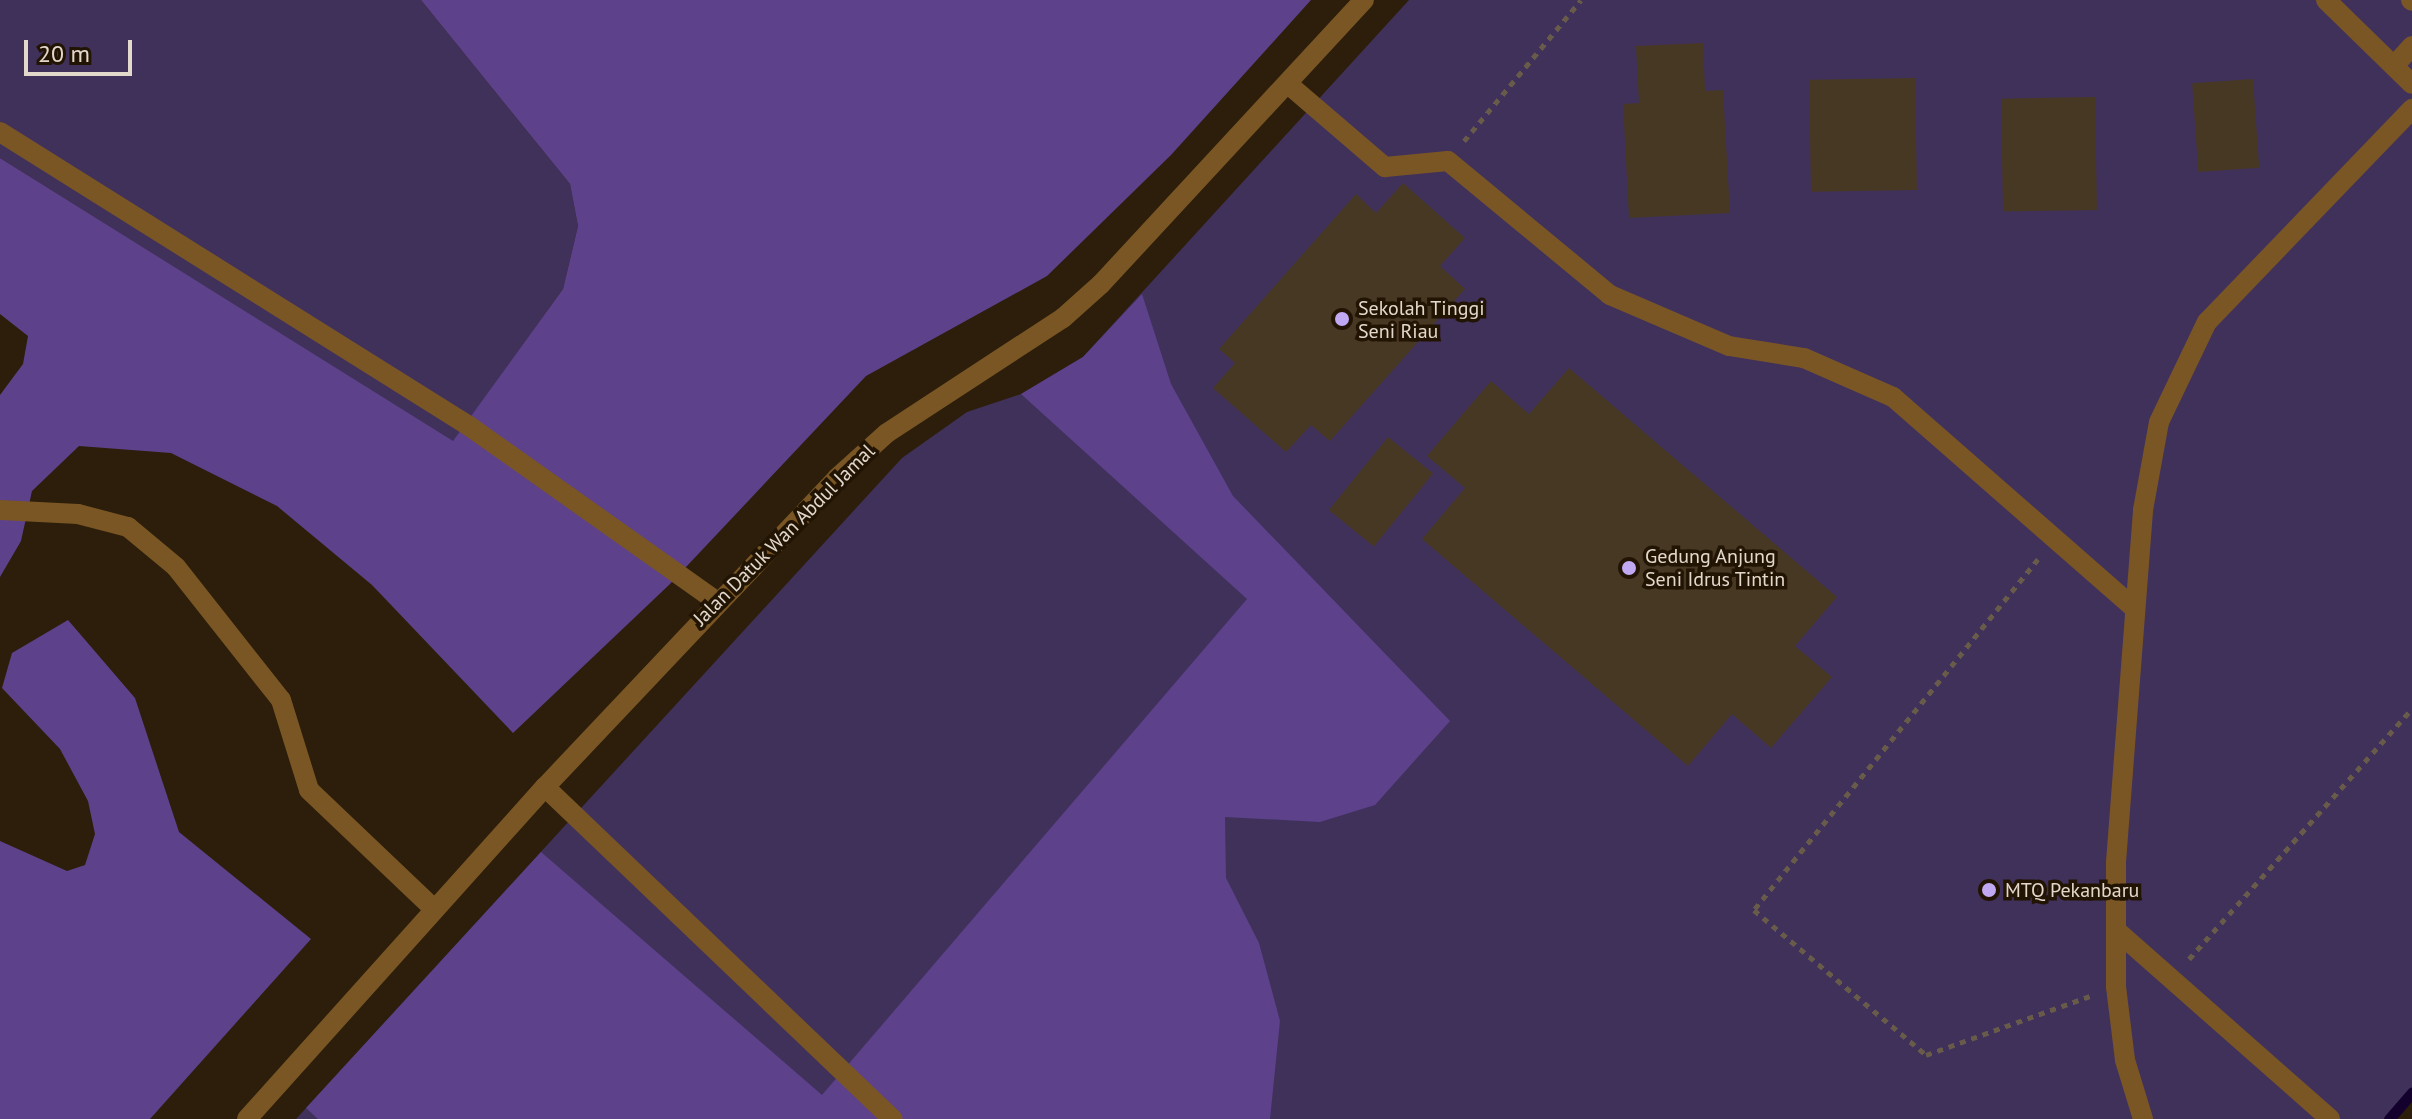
<!DOCTYPE html>
<style>
body{margin:0}
#map{position:relative;width:2412px;height:1119px;overflow:hidden;background:#2c1e0a;font-family:"PT Sans",sans-serif}
div>[style]{position:absolute}
.green>*{inset:0;background:#40315b}
.forest>*{inset:0;background:#5d418b}
.stream>*{height:11px;margin:-5.5px;padding:0 5.5px;transform-origin:5.5px;border-radius:5.5px;background:#13002d}
.building>*{inset:0;background:#473824;transform-origin:0 0}
.path>*{height:5px;margin-top:-2.5px;transform-origin:0;background:repeating-linear-gradient(90deg,#685b49 0 6px,transparent 0 12px)}
.minor>*{height:20px;margin:-10px;padding:0 10px;transform-origin:10px;border-radius:10px;background:#7a5625}
.dots>*{width:22px;height:22px;translate:-50% -50%;box-sizing:border-box;border:4px solid #221403;border-radius:50%}
span{translate:-50% -50%;white-space:nowrap;text-align:center;line-height:1.15;-webkit-text-stroke:7px #221403;paint-order:stroke}
.poi-label{font-size:20px;color:#e2d8cc}
.left{translate:0 -50%;text-align:left}
.street-label{font-size:20px;color:#e2d8cc}
.scale{position:absolute;left:24px;top:40px;width:108px;height:36px;box-sizing:border-box;border:4px solid #e2d8cc;border-top:0;padding-left:10px;font-size:24px;line-height:28px;white-space:nowrap;color:#e2d8cc;-webkit-text-stroke:6px #221403;paint-order:stroke}
</style>
<div id="map">
<div class="green">
<i style="clip-path:polygon(0 0,421px 0,570px 184px,578px 226px,563px 289px,453px 442px,0 158px)"></i>
<i style="clip-path:polygon(1409px 0,2412px 0,2412px 1098px,2389px 1119px,296px 1119px,902px 458px,967px 412px,1021px 394px,1083px 357px)"></i>
</div>
<div class="forest">
<i style="clip-path:polygon(421px 0,1311px 0,1171px 155px,1047px 276px,866px 376px,670px 584px,513px 733px,372px 585px,277px 506px,171px 453px,79px 446px,32px 491px,21px 541px,0 577px,0 395px,23px 364px,28px 336px,0 314px,0 158px,453px 441px,563px 289px,578px 226px,570px 184px)"></i>
<i style="clip-path:polygon(1142px 294px,1171px 384px,1233px 496px,1450px 721px,1375px 805px,1320px 822px,1225px 817px,1226px 878px,1259px 943px,1280px 1021px,1270px 1119px,318px 1119px,306px 1108px,541px 852px,822px 1095px,1247px 599px,1021px 394px,1083px 357px)"></i>
<i style="clip-path:polygon(68px 620px,135px 698px,179px 832px,311px 939px,150px 1119px,0 1119px,0 841px,67px 871px,85px 865px,95px 834px,88px 801px,60px 749px,2px 688px,12px 653px)"></i>
</div>
<div class="stream">
<i style="left:2389px;top:1119px;width:35px;rotate:-49deg"></i>
</div>
<div class="building">
<i style="clip-path:polygon(1703px 43px,1705px 91px,1723px 90px,1730px 213px,1629px 218px,1623px 104px,1639px 103px,1636px 46px)"></i>
<i style="left:1915px;top:78px;width:112px;height:106px;rotate:89deg"></i>
<i style="left:2253px;top:79px;width:89px;height:61px;rotate:86deg"></i>
<i style="left:2095px;top:97px;width:113px;height:94px;rotate:89deg"></i>
<i style="clip-path:polygon(1403px 183px,1465px 238px,1440px 266px,1465px 289px,1330px 441px,1311px 425px,1286px 452px,1213px 388px,1235px 363px,1219px 349px,1356px 194px,1376px 213px)"></i>
<i style="clip-path:polygon(1569px 368px,1837px 597px,1795px 646px,1832px 677px,1771px 748px,1732px 714px,1688px 766px,1422px 539px,1465px 488px,1427px 456px,1491px 381px,1529px 414px)"></i>
<i style="left:1388px;top:437px;width:58px;height:94px;rotate:39deg"></i>
</div>
<div class="path">
<i style="left:1464px;top:141px;width:183px;rotate:-50.3deg"></i>
<i style="left:2038px;top:559px;width:452px;rotate:129deg"></i>
<i style="left:1754px;top:910px;width:225px;rotate:40.1deg"></i>
<i style="left:1926px;top:1055px;width:174px;rotate:-19.8deg"></i>
<i style="left:2189px;top:959px;width:335px;rotate:-48.3deg"></i>
</div>
<div class="minor">
<i style="left:2326px;top:0;width:120px;rotate:44.3deg"></i>
<i style="left:2411px;top:0;width:1px;rotate:45deg"></i>
<i style="left:2394px;top:66px;width:27px;rotate:-48deg"></i>
<i style="left:1288px;top:84px;width:128px;rotate:40.6deg"></i>
<i style="left:1385px;top:167px;width:63px;rotate:-5.4deg"></i>
<i style="left:1448px;top:161px;width:210px;rotate:39.6deg"></i>
<i style="left:1610px;top:295px;width:129px;rotate:23.2deg"></i>
<i style="left:1729px;top:346px;width:76px;rotate:9.1deg"></i>
<i style="left:1804px;top:358px;width:97px;rotate:23.7deg"></i>
<i style="left:1893px;top:397px;width:320px;rotate:41.2deg"></i>
<i style="left:0;top:132px;width:554px;rotate:32.08deg"></i>
<i style="left:469px;top:426px;width:303px;rotate:35.3deg"></i>
<i style="left:0;top:510px;width:78px;rotate:2.9deg"></i>
<i style="left:78px;top:514px;width:52px;rotate:14.6deg"></i>
<i style="left:128px;top:527px;width:62px;rotate:39.8deg"></i>
<i style="left:176px;top:567px;width:169px;rotate:51.7deg"></i>
<i style="left:281px;top:700px;width:94px;rotate:72.7deg"></i>
<i style="left:309px;top:790px;width:173px;rotate:43.6deg"></i>
<i style="left:545px;top:787px;width:481px;rotate:43.7deg"></i>
<i style="left:2117px;top:931px;width:284px;rotate:41.4deg"></i>
<i style="left:247px;top:1119px;width:446px;rotate:-48.1deg"></i>
<i style="left:545px;top:787px;width:425px;rotate:-46.6deg"></i>
<i style="left:837px;top:478px;width:67px;rotate:-42deg"></i>
<i style="left:887px;top:433px;width:210px;rotate:-33.2deg"></i>
<i style="left:1063px;top:318px;width:51px;rotate:-41.8deg"></i>
<i style="left:1101px;top:284px;width:387px;rotate:-47.2deg"></i>
<i style="left:2143px;top:1119px;width:62px;rotate:-107deg"></i>
<i style="left:2125px;top:1060px;width:74px;rotate:-97deg"></i>
<i style="left:2116px;top:987px;width:125px;rotate:-90deg"></i>
<i style="left:2116px;top:862px;width:353px;rotate:-85.6deg"></i>
<i style="left:2143px;top:510px;width:89px;rotate:-79.7deg"></i>
<i style="left:2159px;top:422px;width:111px;rotate:-64.4deg"></i>
<i style="left:2207px;top:322px;width:296px;rotate:-46.1deg"></i>
</div>
<div class="dots">
<i style="left:1342px;top:319px;background:#c1a8f3"></i>
<i style="left:1629px;top:568px;background:#c1a8f3"></i>
<i style="left:1989px;top:890px;background:#c1a8f3"></i>
</div>
<div class="poi-label">
<span class="left" style="left:1358px;top:320px">Sekolah Tinggi<br>Seni Riau</span>
<span class="left" style="left:1645px;top:568px">Gedung Anjung<br>Seni Idrus Tintin</span>
<span class="left" style="left:2005px;top:890px">MTQ Pekanbaru</span>
</div>
<div class="street-label">
<span style="left:784px;top:535px;rotate:-45deg">Jalan Datuk Wan Abdul Jamal</span>
</div>
<div class="scale">20 m</div>
</div>
